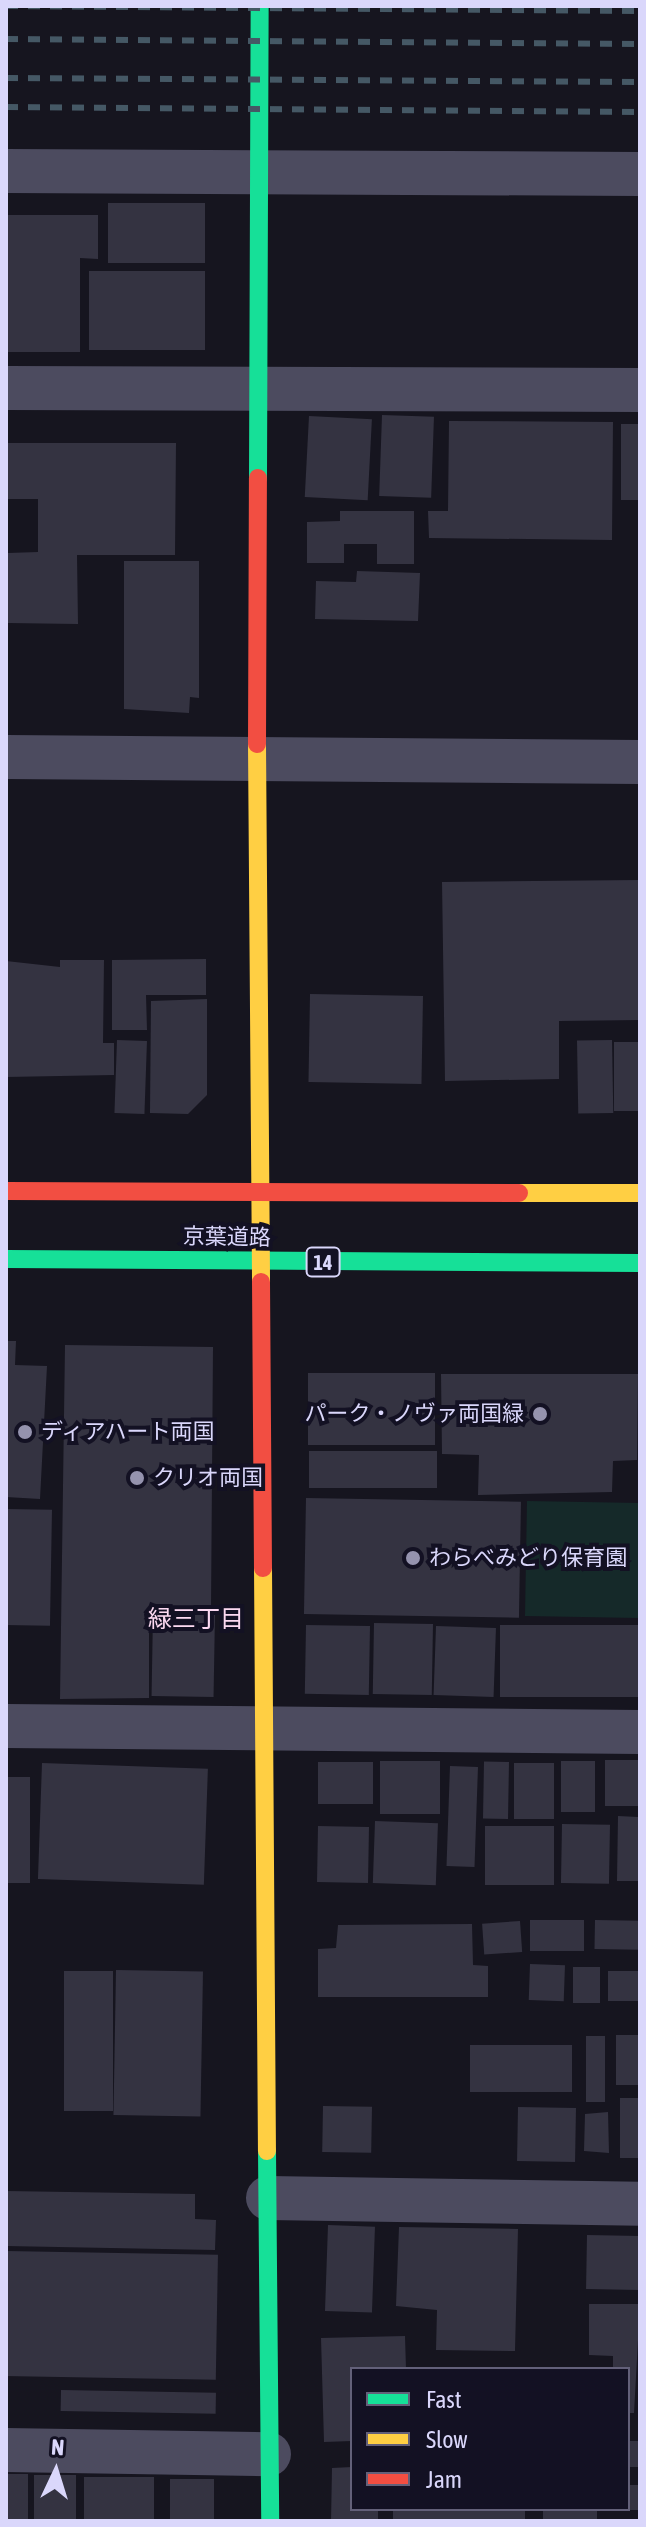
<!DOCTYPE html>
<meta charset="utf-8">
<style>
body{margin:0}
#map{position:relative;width:646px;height:2527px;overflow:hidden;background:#16151f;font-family:"Asap Condensed","Noto Sans JP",sans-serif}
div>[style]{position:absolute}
.green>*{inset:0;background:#152929;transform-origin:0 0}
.building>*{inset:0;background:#343341;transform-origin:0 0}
.street>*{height:44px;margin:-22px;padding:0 22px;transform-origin:22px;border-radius:22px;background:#4c4b5f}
.fast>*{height:18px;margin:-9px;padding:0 9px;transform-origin:9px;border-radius:9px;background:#16e098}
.slow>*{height:18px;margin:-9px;padding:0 9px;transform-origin:9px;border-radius:9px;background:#ffcf43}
.jam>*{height:18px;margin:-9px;padding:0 9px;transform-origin:9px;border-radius:9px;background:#f24e42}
.rail>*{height:6px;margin-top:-3px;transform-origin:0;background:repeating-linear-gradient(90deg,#455865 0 12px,transparent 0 22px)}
.dots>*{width:22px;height:22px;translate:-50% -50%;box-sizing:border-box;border:4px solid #131123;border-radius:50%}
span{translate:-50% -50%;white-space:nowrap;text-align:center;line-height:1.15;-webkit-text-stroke:8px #131123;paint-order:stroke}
.shield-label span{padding:2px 6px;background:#131123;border:2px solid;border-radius:6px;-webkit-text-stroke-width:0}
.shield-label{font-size:20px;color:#dad7fb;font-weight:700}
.street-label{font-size:22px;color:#dad7fb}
.poi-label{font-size:22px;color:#dad7fb}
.right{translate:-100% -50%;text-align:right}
.left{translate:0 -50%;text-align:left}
.neighbourhood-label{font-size:24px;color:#fbd9f0}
.frame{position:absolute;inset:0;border:8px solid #dad7fb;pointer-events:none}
.legend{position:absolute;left:350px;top:2367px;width:280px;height:144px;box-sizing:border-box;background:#131123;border:2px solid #636079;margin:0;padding:10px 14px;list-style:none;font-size:24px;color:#dad7fb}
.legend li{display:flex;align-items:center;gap:16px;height:40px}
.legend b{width:40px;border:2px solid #636079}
.north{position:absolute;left:16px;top:2431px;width:80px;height:80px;-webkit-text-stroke:6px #131123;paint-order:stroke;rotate:4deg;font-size:22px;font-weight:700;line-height:32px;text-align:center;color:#dad7fb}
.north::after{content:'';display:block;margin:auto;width:28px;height:36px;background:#dad7fb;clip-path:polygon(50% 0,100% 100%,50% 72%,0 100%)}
</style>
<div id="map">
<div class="green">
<i style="left:527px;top:1501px;width:113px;height:115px;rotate:1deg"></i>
</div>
<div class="building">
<i style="left:205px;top:203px;width:60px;height:97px;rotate:90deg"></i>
<i style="clip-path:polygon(6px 215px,98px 215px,98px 259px,80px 258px,80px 352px,6px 352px)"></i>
<i style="left:89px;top:271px;width:116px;height:79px"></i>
<i style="left:382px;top:415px;width:52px;height:81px;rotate:2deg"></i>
<i style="left:309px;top:416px;width:63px;height:81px;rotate:3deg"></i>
<i style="clip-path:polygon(449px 421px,613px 422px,612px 540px,429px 538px,428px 511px,448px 511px)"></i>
<i style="left:621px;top:424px;width:19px;height:76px"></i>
<i style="clip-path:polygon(6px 443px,176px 443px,175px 555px,77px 555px,78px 624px,8px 623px,8px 553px,38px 552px,38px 499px,6px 499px)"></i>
<i style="clip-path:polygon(340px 511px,414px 511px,414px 564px,377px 564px,377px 544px,344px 544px,344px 563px,307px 563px,307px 522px,340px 521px)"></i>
<i style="clip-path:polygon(124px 561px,199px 561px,199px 698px,190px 697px,189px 713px,124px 709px)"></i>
<i style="clip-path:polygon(357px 571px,420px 573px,418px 621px,315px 619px,316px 581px,356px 582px)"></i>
<i style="clip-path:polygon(640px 880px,640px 1020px,559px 1021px,559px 1079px,445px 1081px,442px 882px)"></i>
<i style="clip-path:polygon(206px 959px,206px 995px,146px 995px,147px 1030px,112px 1030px,112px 960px)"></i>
<i style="clip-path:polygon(60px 960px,104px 960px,103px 1043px,114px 1043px,114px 1075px,6px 1077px,6px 961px,60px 967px)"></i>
<i style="left:423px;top:996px;width:88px;height:113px;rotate:91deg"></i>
<i style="clip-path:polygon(207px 999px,207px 1095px,188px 1114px,150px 1113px,151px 1001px)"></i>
<i style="left:117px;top:1040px;width:30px;height:73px;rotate:2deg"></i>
<i style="left:612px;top:1040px;width:73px;height:35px;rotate:89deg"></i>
<i style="left:614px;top:1042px;width:26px;height:69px"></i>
<i style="clip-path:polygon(6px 1341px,16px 1341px,15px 1365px,47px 1366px,40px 1499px,6px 1497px)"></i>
<i style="clip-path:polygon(65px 1345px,213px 1347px,211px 1610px,149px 1610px,149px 1698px,60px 1699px)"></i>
<i style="left:308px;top:1373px;width:127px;height:72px"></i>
<i style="clip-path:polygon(441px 1374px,638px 1374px,637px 1460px,613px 1461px,612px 1492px,478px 1495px,479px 1455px,442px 1454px)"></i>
<i style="left:309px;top:1451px;width:128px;height:37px"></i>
<i style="left:306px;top:1498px;width:215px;height:116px;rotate:1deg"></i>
<i style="left:6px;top:1509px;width:46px;height:116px;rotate:1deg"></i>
<i style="left:153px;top:1613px;width:62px;height:83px;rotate:1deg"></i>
<i style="left:433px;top:1624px;width:71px;height:59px;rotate:91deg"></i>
<i style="left:500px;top:1625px;width:140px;height:72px"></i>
<i style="left:370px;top:1626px;width:69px;height:64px;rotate:91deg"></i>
<i style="left:436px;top:1626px;width:60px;height:69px;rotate:2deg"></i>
<i style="left:605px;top:1760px;width:35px;height:46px"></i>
<i style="left:380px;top:1761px;width:60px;height:53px"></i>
<i style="left:561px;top:1761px;width:34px;height:51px"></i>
<i style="left:318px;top:1762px;width:55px;height:42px"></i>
<i style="left:509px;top:1762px;width:57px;height:25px;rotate:91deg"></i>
<i style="left:42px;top:1763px;width:166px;height:116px;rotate:2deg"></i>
<i style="left:514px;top:1763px;width:40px;height:56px"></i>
<i style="left:450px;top:1766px;width:28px;height:100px;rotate:2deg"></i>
<i style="left:6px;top:1777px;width:24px;height:106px"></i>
<i style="clip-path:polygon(618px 1816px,638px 1817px,640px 1881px,617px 1881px)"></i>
<i style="left:375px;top:1821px;width:63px;height:62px;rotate:2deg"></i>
<i style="left:562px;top:1824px;width:48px;height:59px;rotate:1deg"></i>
<i style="left:318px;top:1826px;width:51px;height:56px;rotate:1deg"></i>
<i style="left:554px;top:1826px;width:59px;height:69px;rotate:90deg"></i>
<i style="left:584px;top:1920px;width:31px;height:54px;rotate:90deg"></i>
<i style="left:595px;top:1920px;width:45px;height:29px;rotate:1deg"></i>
<i style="left:520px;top:1921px;width:31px;height:38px;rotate:86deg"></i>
<i style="clip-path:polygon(472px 1924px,473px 1965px,488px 1966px,488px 1997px,318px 1997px,318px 1949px,336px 1948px,338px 1925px)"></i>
<i style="left:530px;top:1964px;width:35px;height:36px;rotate:2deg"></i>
<i style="left:600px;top:1967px;width:36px;height:27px;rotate:90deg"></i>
<i style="left:116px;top:1970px;width:87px;height:145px;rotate:1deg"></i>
<i style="left:64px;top:1971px;width:49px;height:140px"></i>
<i style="left:608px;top:1971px;width:32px;height:30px"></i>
<i style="left:616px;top:2035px;width:24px;height:50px"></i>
<i style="left:605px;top:2036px;width:66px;height:19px;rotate:90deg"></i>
<i style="left:470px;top:2045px;width:102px;height:47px"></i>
<i style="left:620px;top:2098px;width:20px;height:60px"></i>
<i style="left:323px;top:2106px;width:49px;height:46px;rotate:1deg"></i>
<i style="left:518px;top:2107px;width:58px;height:54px;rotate:1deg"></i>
<i style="clip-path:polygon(608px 2112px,609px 2153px,584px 2151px,585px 2114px)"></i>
<i style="clip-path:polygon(6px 2191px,195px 2194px,195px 2219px,216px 2220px,215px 2250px,6px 2246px)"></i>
<i style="left:328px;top:2225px;width:47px;height:86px;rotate:2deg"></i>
<i style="clip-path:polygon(399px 2227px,518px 2229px,515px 2351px,436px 2350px,437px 2310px,396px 2306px)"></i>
<i style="left:587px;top:2235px;width:53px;height:54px;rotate:1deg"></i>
<i style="left:6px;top:2251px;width:212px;height:125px;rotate:1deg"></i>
<i style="clip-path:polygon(589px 2304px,640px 2304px,634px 2413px,628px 2413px,628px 2369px,613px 2369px,613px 2356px,589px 2355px)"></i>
<i style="clip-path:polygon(405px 2336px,406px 2369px,352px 2369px,352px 2441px,324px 2442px,321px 2338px)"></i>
<i style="left:61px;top:2390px;width:155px;height:21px;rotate:1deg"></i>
<i style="left:628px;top:2441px;width:12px;height:26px"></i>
<i style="clip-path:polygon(352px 2467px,352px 2509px,378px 2509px,378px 2521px,331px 2521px,332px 2468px)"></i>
<i style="left:6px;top:2474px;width:22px;height:47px"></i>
<i style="left:34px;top:2475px;width:42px;height:46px"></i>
<i style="left:84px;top:2477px;width:70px;height:44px"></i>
<i style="left:170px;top:2479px;width:44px;height:42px"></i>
<i style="left:628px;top:2485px;width:12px;height:25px"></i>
<i style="left:393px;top:2509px;width:132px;height:12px"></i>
<i style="left:543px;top:2509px;width:54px;height:12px"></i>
</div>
<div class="street">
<i style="left:6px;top:171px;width:634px;rotate:0.27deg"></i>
<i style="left:6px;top:388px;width:634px;rotate:0.18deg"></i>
<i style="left:6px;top:757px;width:634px;rotate:0.45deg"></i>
<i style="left:6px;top:1726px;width:634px;rotate:0.54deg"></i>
<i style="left:268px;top:2198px;width:372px;rotate:0.9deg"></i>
<i style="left:6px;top:2450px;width:263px;rotate:0.9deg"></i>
</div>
<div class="fast">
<i style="left:258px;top:478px;width:472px;rotate:-89.8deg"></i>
<i style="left:6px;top:1259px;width:634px;rotate:0.36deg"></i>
<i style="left:267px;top:2151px;width:370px;rotate:89.5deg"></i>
</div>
<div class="slow">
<i style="left:257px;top:744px;width:538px;rotate:89.57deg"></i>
<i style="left:519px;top:1193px;width:121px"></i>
<i style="left:263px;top:1568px;width:583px;rotate:89.61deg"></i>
</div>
<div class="jam">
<i style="left:257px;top:744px;width:266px;rotate:-89.8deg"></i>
<i style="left:6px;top:1191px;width:513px;rotate:0.22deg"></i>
<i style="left:261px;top:1282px;width:286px;rotate:89.6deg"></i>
</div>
<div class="rail">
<i style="left:6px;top:6px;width:634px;rotate:0.45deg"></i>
<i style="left:6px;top:39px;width:634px;rotate:0.45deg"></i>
<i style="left:6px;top:78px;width:634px;rotate:0.36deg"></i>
<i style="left:6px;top:107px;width:634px;rotate:0.45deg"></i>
</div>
<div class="dots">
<i style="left:540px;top:1414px;background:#9593ae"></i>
<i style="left:25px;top:1432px;background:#9593ae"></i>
<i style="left:137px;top:1478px;background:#9593ae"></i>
<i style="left:413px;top:1558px;background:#9593ae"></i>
</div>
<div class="shield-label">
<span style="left:323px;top:1262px">14</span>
</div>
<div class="street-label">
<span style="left:227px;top:1237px;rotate:1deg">京葉道路</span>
</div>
<div class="poi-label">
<span class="right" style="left:524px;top:1414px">パーク・ノヴァ両国緑</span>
<span class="left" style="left:41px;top:1432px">ディアハート両国</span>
<span class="left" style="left:153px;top:1478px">クリオ両国</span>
<span class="left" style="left:429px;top:1558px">わらべみどり保育園</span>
</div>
<div class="neighbourhood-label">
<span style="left:196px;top:1619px">緑三丁目</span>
</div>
<div class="frame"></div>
<ul class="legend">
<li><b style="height:10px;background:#16e098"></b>Fast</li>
<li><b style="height:10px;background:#ffcf43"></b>Slow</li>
<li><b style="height:10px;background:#f24e42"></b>Jam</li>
</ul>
<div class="north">N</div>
</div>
